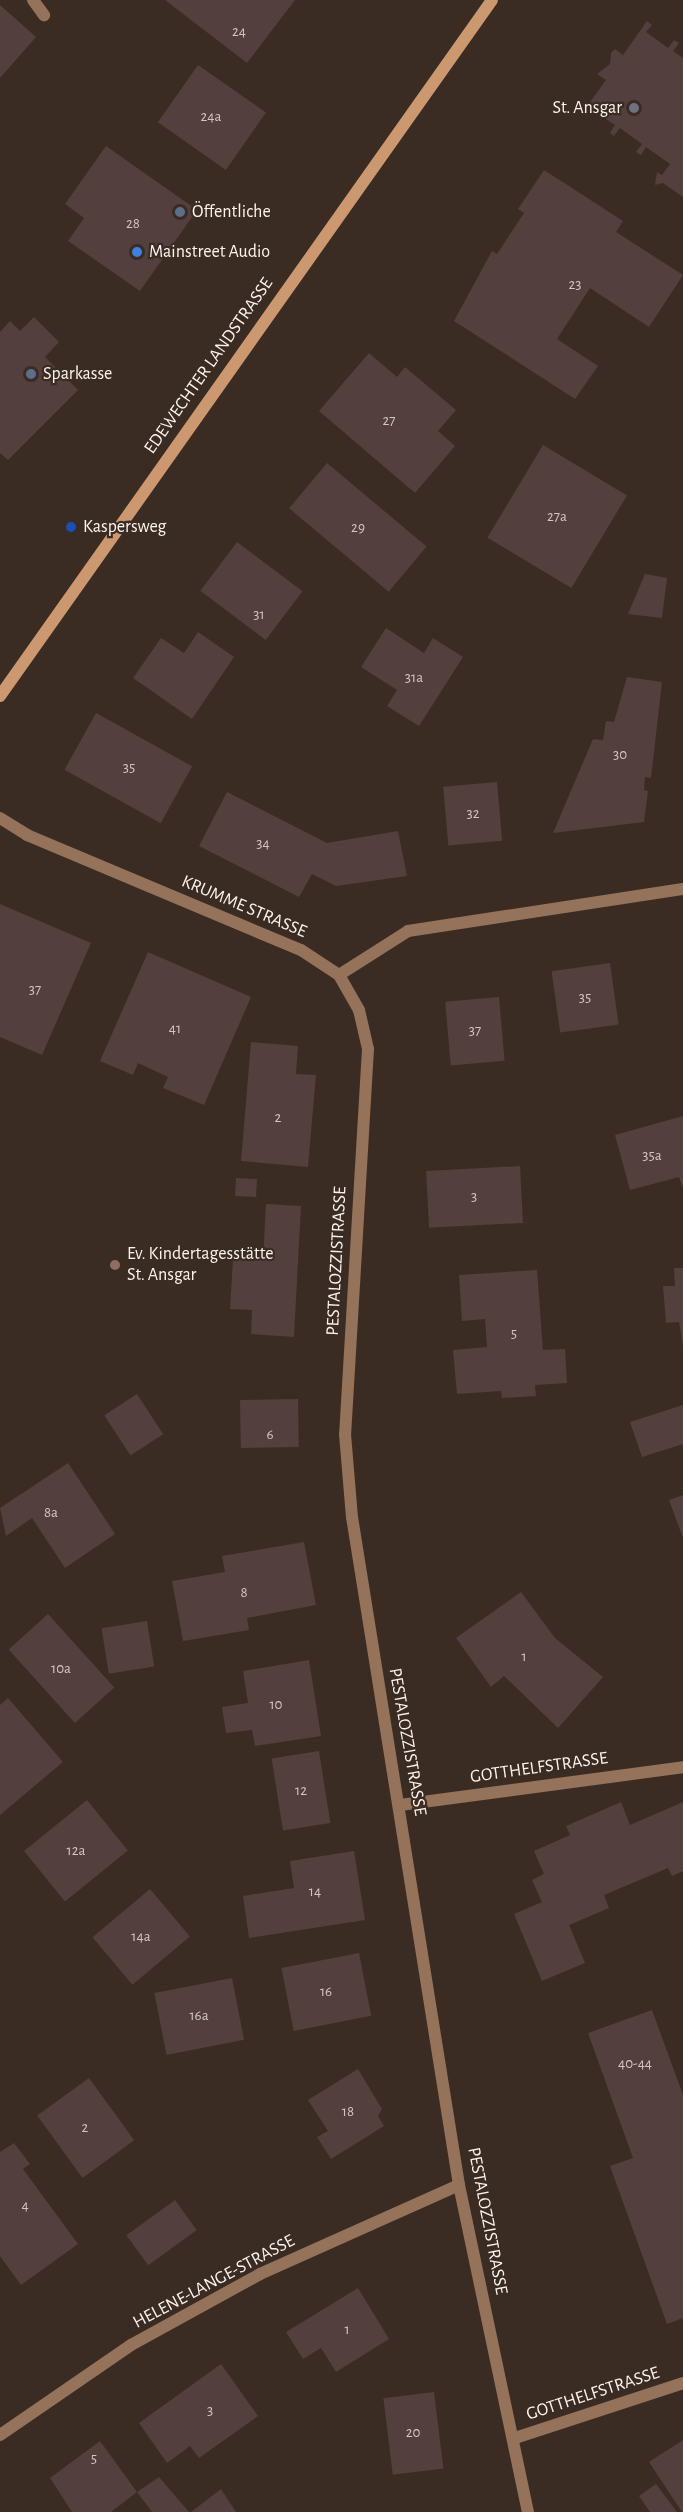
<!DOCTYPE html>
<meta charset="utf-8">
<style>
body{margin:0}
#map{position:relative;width:683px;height:2512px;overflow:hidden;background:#3b2c23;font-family:"Alegreya Sans",sans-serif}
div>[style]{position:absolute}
.building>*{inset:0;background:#523f3e;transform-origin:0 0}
.service>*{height:12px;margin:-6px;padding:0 6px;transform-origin:6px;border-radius:6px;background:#94735a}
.minor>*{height:12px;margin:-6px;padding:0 6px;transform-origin:6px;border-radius:6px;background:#94735a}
.secondary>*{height:12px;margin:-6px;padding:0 6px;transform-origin:6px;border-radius:6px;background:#cc9870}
.dots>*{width:16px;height:16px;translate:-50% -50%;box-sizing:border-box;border:3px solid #3b2c23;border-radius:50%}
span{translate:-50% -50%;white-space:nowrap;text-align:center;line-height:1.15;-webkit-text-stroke:4.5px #3b2c23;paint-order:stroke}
.number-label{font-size:15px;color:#d2c6c1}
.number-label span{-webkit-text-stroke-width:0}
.poi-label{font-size:18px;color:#fdf3ed}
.right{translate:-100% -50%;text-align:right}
.left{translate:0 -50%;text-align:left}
.street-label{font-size:18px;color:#fdf3ed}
</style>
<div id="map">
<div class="building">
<i style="clip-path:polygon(165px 0,295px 0,247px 63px)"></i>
<i style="clip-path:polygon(0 5px,36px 37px,0 78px)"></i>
<i style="clip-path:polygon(647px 21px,652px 25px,646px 32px,668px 48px,674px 40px,679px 43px,673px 51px,683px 58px,683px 197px,663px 183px,655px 185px,657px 172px,662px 175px,670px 164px,646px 147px,641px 155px,636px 152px,642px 144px,620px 128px,614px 136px,610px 133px,615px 125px,592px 110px,587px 116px,582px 113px,606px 80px,597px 74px,610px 64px,611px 53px,615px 49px,623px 55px)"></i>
<i style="left:198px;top:65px;width:83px;height:70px;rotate:35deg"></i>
<i style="clip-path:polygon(106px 146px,197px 210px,140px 291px,68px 241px,84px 218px,65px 204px)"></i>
<i style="clip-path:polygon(544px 170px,623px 221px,616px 232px,683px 275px,649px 327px,590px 288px,557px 339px,598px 366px,575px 399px,454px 321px,492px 251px,497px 254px,524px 213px,518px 209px)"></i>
<i style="clip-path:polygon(34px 317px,59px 342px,45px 357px,78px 390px,8px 460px,0 453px,0 332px,10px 321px,20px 331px)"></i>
<i style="clip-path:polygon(369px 353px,397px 377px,405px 367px,456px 410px,438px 431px,455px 446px,415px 493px,319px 411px)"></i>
<i style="left:543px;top:445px;width:98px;height:108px;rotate:31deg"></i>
<i style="left:327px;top:463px;width:130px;height:59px;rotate:40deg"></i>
<i style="left:237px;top:542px;width:82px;height:61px;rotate:37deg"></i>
<i style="clip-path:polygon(645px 574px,667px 578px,662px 618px,628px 614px)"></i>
<i style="clip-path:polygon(386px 628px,424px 653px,433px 638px,463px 657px,419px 726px,387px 706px,397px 690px,361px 667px)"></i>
<i style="clip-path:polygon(198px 632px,234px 657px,192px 719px,133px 678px,161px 638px,184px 653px)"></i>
<i style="clip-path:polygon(627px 677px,662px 682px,651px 778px,645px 777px,644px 790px,648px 791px,644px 822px,553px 833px,593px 739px,603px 740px,606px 721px,614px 722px)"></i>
<i style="left:96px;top:713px;width:110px;height:65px;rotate:29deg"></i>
<i style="left:497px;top:782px;width:59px;height:54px;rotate:85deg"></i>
<i style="clip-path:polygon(227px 792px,327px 843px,398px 831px,407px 876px,336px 886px,312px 874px,299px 897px,199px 846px)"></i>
<i style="clip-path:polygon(0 904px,91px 943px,42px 1055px,0 1037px)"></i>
<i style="clip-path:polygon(148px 952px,251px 997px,204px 1105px,163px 1088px,168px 1077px,138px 1063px,133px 1075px,100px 1061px)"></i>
<i style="left:610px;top:963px;width:62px;height:59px;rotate:82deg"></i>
<i style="left:499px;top:997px;width:64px;height:54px;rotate:85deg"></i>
<i style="clip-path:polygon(251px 1042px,298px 1046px,296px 1074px,316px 1075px,308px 1167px,241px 1161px)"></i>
<i style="clip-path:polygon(683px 1116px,683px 1189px,679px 1177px,630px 1190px,615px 1135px)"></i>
<i style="left:520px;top:1166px;width:57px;height:94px;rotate:87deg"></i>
<i style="left:236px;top:1178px;width:21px;height:18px;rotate:3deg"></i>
<i style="clip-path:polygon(266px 1204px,301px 1206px,294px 1337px,251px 1334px,252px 1310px,230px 1309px,233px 1259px,263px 1260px)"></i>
<i style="clip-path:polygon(674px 1268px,683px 1268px,683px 1346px,679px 1322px,666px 1323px,663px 1286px,675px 1286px)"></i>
<i style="clip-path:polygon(537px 1270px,543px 1350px,565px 1349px,567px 1383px,535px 1385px,536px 1396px,502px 1398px,501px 1391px,457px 1394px,453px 1350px,487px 1347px,485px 1319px,462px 1321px,459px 1275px)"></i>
<i style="left:137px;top:1394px;width:48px;height:39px;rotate:57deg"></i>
<i style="left:298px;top:1399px;width:48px;height:58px;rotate:89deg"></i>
<i style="clip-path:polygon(683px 1405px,683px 1444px,642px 1457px,630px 1422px)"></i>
<i style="clip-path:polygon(68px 1463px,115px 1534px,65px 1568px,32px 1518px,6px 1536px,0 1508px)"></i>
<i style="clip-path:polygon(683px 1495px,683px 1538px,669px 1500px)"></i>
<i style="clip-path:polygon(304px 1542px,316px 1605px,247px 1618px,249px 1630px,183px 1641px,172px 1581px,225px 1572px,222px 1556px)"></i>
<i style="clip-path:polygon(521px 1592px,555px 1638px,603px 1677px,558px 1728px,504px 1676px,491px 1687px,456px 1638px)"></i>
<i style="left:48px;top:1614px;width:99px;height:53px;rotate:48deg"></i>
<i style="left:147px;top:1621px;width:46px;height:46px;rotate:81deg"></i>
<i style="clip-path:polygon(309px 1660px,321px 1736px,255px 1746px,252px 1730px,226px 1733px,222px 1707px,248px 1703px,243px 1671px)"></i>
<i style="clip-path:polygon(8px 1698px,63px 1762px,0 1815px,0 1705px)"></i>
<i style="left:319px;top:1751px;width:73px;height:48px;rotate:81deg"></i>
<i style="left:87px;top:1800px;width:65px;height:81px;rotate:51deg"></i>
<i style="clip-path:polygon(621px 1802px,630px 1825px,683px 1802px,683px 1871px,672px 1876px,668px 1868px,604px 1895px,609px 1908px,569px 1925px,585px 1963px,542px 1981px,514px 1914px,542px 1902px,532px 1880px,544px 1874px,534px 1851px,570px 1835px,566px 1826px)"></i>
<i style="clip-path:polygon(354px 1851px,365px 1920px,249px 1938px,243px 1896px,294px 1888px,290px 1861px)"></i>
<i style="left:150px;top:1889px;width:62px;height:75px;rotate:50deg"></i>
<i style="left:359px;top:1953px;width:64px;height:79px;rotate:79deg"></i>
<i style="left:232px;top:1978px;width:63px;height:79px;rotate:79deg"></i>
<i style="clip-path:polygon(652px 2010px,683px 2095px,683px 2318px,667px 2324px,610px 2166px,633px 2158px,588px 2033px)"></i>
<i style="clip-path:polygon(358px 2069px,382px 2109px,378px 2116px,384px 2126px,331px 2159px,317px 2137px,328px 2131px,308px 2100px)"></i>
<i style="left:89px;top:2078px;width:77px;height:64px;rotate:54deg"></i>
<i style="clip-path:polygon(14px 2143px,30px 2164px,23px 2169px,78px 2244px,21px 2285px,0 2256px,0 2152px)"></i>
<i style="left:175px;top:2200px;width:37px;height:60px;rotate:54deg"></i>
<i style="clip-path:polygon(358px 2288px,389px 2339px,336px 2372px,321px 2348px,303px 2359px,286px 2332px)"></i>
<i style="clip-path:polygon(221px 2364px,258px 2416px,199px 2458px,190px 2446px,167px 2463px,139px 2423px)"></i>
<i style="left:434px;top:2392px;width:77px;height:51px;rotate:83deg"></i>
<i style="clip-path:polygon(683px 2440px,683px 2512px,682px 2512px,649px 2462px)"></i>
<i style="clip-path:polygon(100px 2441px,137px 2492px,111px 2512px,72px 2512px,50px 2478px)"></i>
<i style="clip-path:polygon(159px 2477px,189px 2512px,152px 2512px,137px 2492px)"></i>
<i style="clip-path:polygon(656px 2484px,677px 2512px,650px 2512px,639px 2496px)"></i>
<i style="clip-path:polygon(221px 2489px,236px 2512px,191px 2512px)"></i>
</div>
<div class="service">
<i style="left:33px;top:0;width:19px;rotate:54deg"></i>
</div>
<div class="minor">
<i style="left:0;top:818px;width:32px;rotate:32deg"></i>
<i style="left:27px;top:835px;width:297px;rotate:22.8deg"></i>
<i style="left:301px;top:950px;width:45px;rotate:33.3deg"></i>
<i style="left:339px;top:975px;width:40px;rotate:60.3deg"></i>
<i style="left:359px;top:1010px;width:40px;rotate:77deg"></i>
<i style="left:368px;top:1049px;width:386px;rotate:93.4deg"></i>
<i style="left:345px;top:1434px;width:83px;rotate:85.2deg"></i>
<i style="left:352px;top:1517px;width:677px;rotate:80.9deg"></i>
<i style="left:459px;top:2185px;width:334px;rotate:78.1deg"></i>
<i style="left:339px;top:975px;width:82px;rotate:-32.5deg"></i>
<i style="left:408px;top:931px;width:278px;rotate:-8.7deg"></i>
<i style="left:400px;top:1805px;width:286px;rotate:-7.6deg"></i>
<i style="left:0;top:2435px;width:159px;rotate:-34.5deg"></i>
<i style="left:131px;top:2345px;width:147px;rotate:-28.8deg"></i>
<i style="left:260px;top:2274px;width:218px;rotate:-24.1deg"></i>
<i style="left:515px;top:2438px;width:177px;rotate:-18.1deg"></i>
</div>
<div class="secondary">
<i style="left:0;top:696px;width:852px;rotate:-54.74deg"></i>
</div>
<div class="dots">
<i style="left:634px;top:108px;background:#6b7280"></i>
<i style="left:180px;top:212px;background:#5c6f8a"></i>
<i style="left:137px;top:252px;background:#3f7fe0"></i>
<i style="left:31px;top:374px;background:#5c6f8a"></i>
<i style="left:71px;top:527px;background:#1a4fb4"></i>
<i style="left:115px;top:1265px;background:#8d6e63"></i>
</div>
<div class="number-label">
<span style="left:239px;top:32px">24</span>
<span style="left:211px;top:117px">24a</span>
<span style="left:133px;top:224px">28</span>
<span style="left:575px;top:285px">23</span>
<span style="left:389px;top:421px">27</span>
<span style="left:557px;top:517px">27a</span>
<span style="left:358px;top:528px">29</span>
<span style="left:259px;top:615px">31</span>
<span style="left:414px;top:678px">31a</span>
<span style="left:620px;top:755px">30</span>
<span style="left:129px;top:768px">35</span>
<span style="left:473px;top:814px">32</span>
<span style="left:263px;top:844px">34</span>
<span style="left:35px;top:990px">37</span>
<span style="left:585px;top:998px">35</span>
<span style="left:175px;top:1029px">41</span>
<span style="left:475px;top:1031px">37</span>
<span style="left:278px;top:1118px">2</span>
<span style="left:652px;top:1156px">35a</span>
<span style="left:474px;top:1197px">3</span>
<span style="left:514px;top:1334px">5</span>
<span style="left:270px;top:1435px">6</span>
<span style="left:51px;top:1513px">8a</span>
<span style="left:244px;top:1593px">8</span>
<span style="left:524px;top:1657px">1</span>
<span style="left:61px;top:1669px">10a</span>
<span style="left:276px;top:1705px">10</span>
<span style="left:301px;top:1791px">12</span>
<span style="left:76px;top:1851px">12a</span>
<span style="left:315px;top:1892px">14</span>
<span style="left:141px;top:1937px">14a</span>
<span style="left:326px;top:1992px">16</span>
<span style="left:199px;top:2016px">16a</span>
<span style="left:635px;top:2064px">40-44</span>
<span style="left:348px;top:2112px">18</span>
<span style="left:85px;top:2128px">2</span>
<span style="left:25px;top:2206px">4</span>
<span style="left:347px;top:2330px">1</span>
<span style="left:210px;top:2411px">3</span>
<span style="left:413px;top:2433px">20</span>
<span style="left:94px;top:2459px">5</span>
</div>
<div class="poi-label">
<span class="right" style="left:622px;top:108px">St. Ansgar</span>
<span class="left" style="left:192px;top:212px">Öffentliche</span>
<span class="left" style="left:149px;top:252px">Mainstreet Audio</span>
<span class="left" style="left:43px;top:374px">Sparkasse</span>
<span class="left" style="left:83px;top:527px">Kaspersweg</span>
<span class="left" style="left:127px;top:1265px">Ev. Kindertagesstätte<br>St. Ansgar</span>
</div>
<div class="street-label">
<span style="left:209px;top:366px;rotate:-55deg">EDEWECHTER LANDSTRASSE</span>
<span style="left:244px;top:907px;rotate:23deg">KRUMME STRASSE</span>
<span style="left:337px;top:1261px;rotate:-87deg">PESTALOZZISTRASSE</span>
<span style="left:407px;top:1742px;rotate:80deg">PESTALOZZISTRASSE</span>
<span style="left:539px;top:1768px;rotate:-8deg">GOTTHELFSTRASSE</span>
<span style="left:487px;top:2221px;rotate:79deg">PESTALOZZISTRASSE</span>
<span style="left:214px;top:2282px;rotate:-28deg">HELENE-LANGE-STRASSE</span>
<span style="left:593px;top:2394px;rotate:-18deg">GOTTHELFSTRASSE</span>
</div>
</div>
